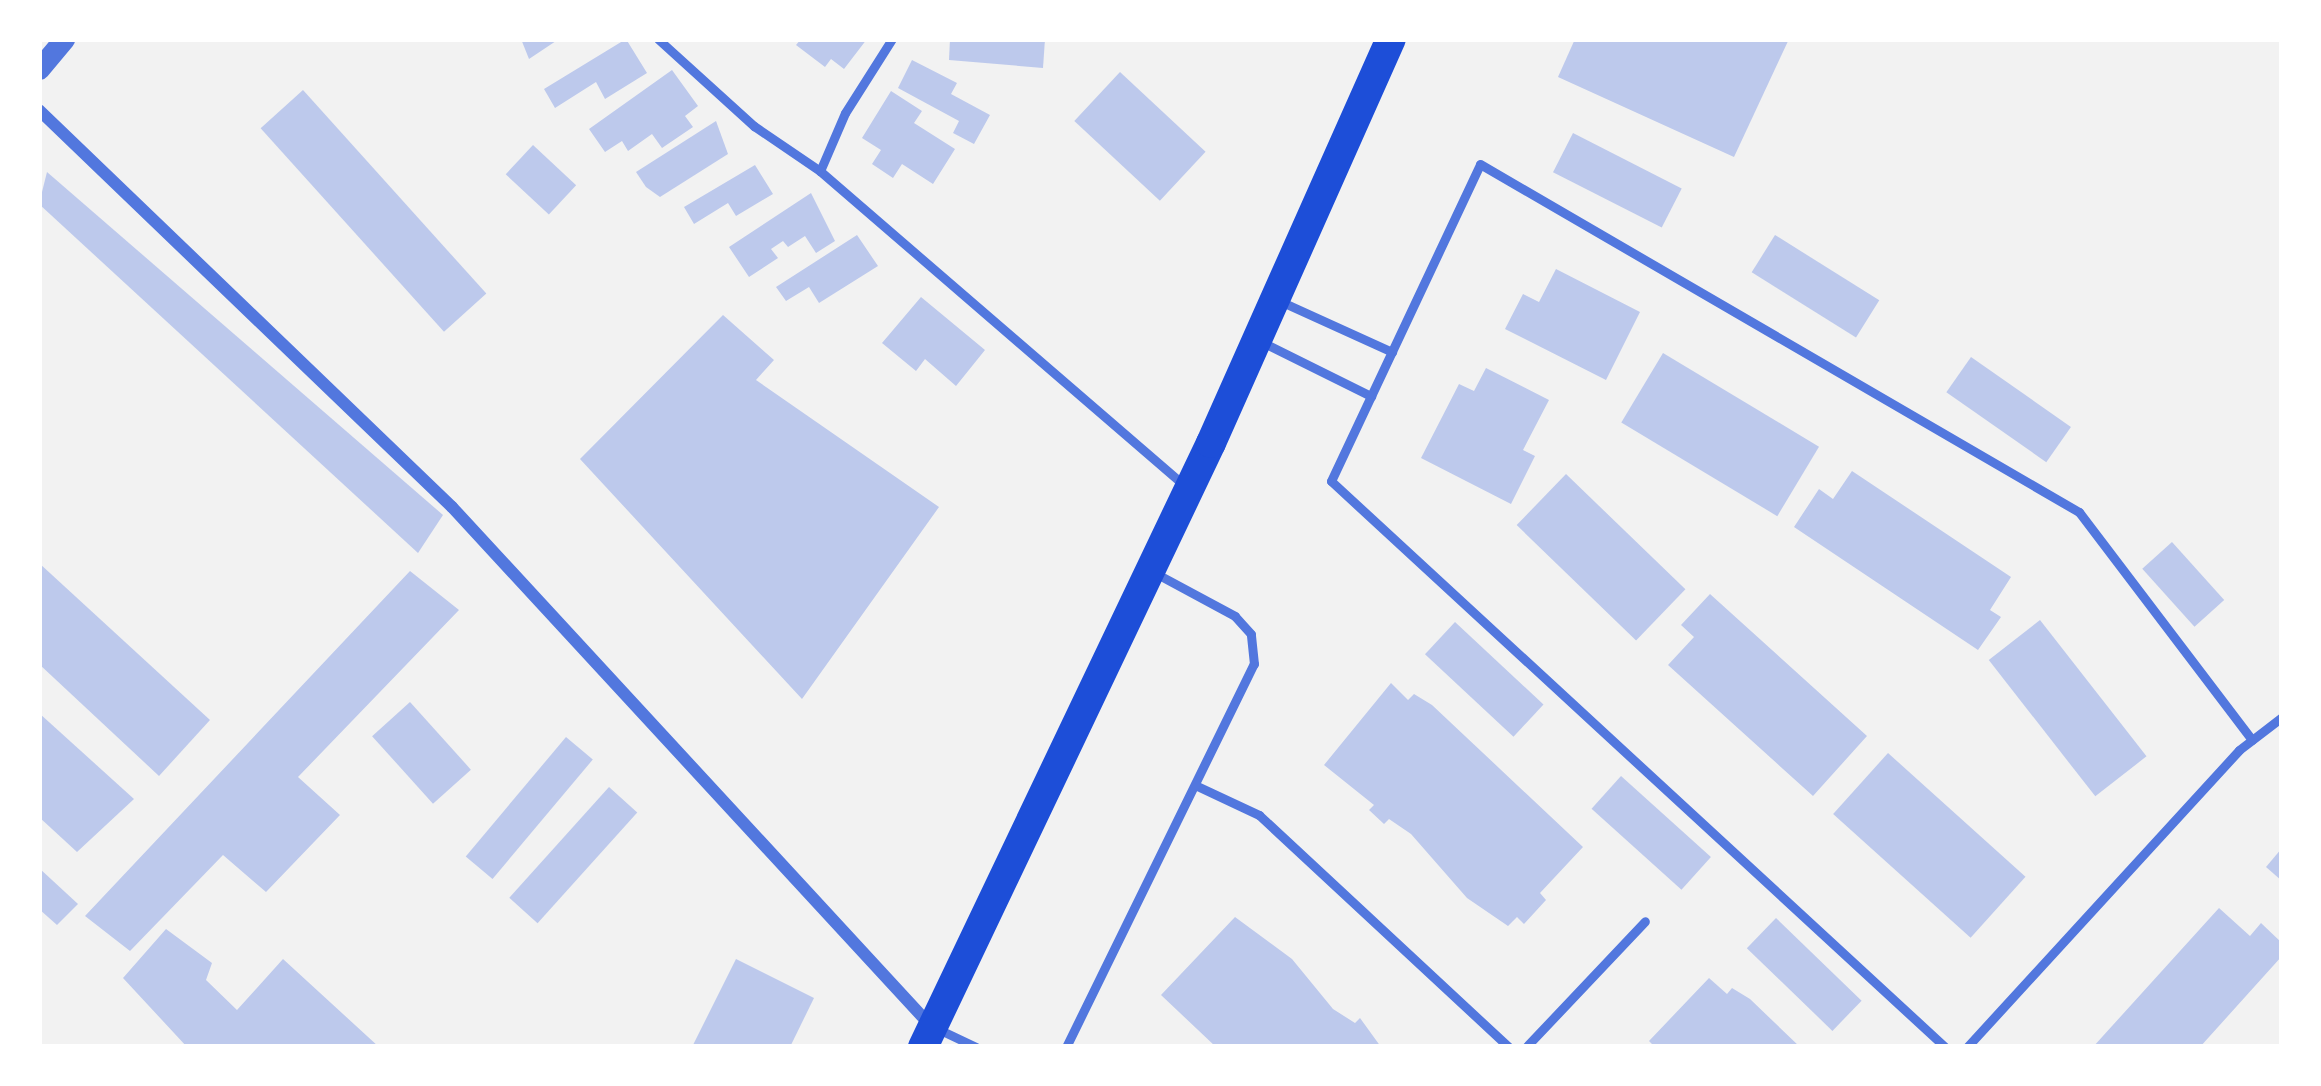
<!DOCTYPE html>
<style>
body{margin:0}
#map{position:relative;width:2321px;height:1086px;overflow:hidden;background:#f2f2f2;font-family:Bitter,serif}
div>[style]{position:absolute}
.building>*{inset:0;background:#bdc9ec;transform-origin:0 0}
.service>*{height:9px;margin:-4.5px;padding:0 4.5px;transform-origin:4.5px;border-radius:4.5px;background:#5277de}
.minor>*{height:12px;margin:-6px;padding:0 6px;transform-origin:6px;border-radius:6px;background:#5277de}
.tertiary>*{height:21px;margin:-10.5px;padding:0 10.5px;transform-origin:10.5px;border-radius:10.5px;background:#5277de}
.primary>*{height:30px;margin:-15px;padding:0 15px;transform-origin:15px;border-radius:15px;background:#1d4ed8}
span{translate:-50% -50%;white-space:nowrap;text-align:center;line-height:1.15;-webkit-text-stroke:12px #fff;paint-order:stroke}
.frame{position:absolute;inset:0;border:42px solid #fff;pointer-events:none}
</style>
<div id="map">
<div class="building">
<i style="clip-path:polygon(521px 39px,559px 39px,529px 59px)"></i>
<i style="clip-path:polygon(626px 39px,647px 73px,605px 99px,596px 82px,555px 108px,544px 89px)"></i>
<i style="clip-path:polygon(801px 39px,867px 39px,844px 69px,831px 59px,825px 67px,796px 45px)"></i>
<i style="clip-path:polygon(950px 39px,1045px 39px,1043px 68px,949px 60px)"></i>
<i style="clip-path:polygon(1575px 39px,1789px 39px,1734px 157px,1558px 77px)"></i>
<i style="clip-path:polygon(912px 60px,957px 83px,951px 94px,990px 115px,974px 144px,953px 133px,959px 121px,898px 88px)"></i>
<i style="clip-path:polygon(672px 70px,698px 106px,685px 116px,693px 127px,662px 148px,652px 134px,628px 151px,622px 141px,605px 152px,589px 129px)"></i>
<i style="left:1120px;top:72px;width:117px;height:67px;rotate:43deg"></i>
<i style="left:303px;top:90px;width:274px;height:57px;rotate:48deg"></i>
<i style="clip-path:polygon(891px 91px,922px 111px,914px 123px,955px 149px,933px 184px,902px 164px,893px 178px,872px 164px,881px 150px,862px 138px)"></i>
<i style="clip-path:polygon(716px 121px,728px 154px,660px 197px,646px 187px,636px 172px)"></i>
<i style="left:1573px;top:133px;width:122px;height:44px;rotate:27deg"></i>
<i style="left:533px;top:145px;width:59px;height:40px;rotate:43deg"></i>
<i style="clip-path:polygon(755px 165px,773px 194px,736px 216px,728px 203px,694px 224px,684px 207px)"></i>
<i style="clip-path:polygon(47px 172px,443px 515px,418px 553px,39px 204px)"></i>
<i style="clip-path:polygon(811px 193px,835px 241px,816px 253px,805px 236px,788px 247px,783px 241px,771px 249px,778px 258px,749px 277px,729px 247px)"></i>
<i style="clip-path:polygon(857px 235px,878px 266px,819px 303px,809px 287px,786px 301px,776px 287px)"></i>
<i style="left:1775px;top:235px;width:123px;height:44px;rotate:32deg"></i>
<i style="clip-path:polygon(1556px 269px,1640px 312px,1606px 380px,1505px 329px,1523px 294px,1539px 302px)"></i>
<i style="clip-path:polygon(921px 297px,985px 350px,956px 386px,925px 359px,916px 371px,882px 343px)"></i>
<i style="clip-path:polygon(723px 315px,774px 360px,756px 380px,939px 507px,802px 699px,580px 459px)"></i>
<i style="left:1663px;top:353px;width:182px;height:81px;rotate:31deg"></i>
<i style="left:1971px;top:357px;width:122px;height:43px;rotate:35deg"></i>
<i style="clip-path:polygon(1486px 368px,1549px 400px,1523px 450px,1535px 456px,1511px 504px,1421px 458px,1459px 384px,1474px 391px)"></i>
<i style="clip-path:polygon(1852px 471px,2011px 577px,1990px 610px,2001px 617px,1978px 650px,1794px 527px,1819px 489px,1833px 499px)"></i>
<i style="left:1566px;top:474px;width:166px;height:71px;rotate:44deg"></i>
<i style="left:2172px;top:542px;width:78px;height:40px;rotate:48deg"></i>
<i style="clip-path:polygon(39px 563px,210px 720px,159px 776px,39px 664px)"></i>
<i style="clip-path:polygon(410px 571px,459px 610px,298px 777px,340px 815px,266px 892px,223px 855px,130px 951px,85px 916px)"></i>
<i style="clip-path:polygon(1710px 594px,1867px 736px,1813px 796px,1668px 665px,1694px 637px,1681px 625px)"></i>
<i style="left:2040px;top:620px;width:173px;height:65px;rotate:52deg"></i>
<i style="left:1455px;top:622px;width:121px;height:44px;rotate:43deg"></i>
<i style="clip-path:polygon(1391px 683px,1408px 700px,1414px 694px,1432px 705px,1583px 847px,1540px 893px,1546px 900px,1524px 924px,1517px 917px,1508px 926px,1467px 898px,1411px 834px,1389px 819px,1384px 824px,1369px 810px,1374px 805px,1324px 765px)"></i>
<i style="left:410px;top:702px;width:91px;height:51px;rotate:48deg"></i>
<i style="clip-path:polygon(39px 713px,134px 799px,77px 852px,39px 817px)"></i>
<i style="left:566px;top:737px;width:35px;height:156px;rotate:40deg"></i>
<i style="left:1888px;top:753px;width:185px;height:82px;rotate:42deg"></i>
<i style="left:1621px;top:776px;width:121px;height:44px;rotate:42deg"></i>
<i style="left:609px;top:787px;width:38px;height:149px;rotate:42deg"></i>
<i style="clip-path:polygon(2282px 848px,2282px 881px,2266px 867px)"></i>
<i style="clip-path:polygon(39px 868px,78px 904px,57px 925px,39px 909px)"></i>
<i style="clip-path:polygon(2219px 908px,2250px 936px,2261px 923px,2282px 943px,2282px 956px,2200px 1047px,2093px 1047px)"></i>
<i style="clip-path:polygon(1235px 917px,1292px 959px,1333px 1009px,1355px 1023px,1360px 1018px,1381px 1047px,1216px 1047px,1161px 995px)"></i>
<i style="left:1776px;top:918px;width:119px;height:42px;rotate:44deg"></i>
<i style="clip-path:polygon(166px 929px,212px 963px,206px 980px,237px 1010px,283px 959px,379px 1047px,187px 1047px,123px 978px)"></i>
<i style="clip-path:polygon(736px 959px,814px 998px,790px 1047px,692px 1047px)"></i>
<i style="clip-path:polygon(1709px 978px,1727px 994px,1732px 988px,1750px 999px,1800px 1047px,1655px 1047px,1649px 1041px)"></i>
</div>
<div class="service">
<i style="left:658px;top:39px;width:130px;rotate:42.2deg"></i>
<i style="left:754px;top:126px;width:80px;rotate:34.3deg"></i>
<i style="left:820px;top:171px;width:63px;rotate:-66.7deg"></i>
<i style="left:845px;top:113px;width:88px;rotate:-57.6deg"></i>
<i style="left:820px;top:171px;width:482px;rotate:40.8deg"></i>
<i style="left:1282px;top:302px;width:121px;rotate:24.4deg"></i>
<i style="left:1262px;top:342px;width:122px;rotate:26.4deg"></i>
<i style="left:1195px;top:785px;width:71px;rotate:25.1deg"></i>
<i style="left:1259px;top:815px;width:341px;rotate:42.9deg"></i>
<i style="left:938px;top:1029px;width:42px;rotate:25.3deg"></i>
<i style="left:1066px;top:1047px;width:427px;rotate:-63.9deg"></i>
<i style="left:1254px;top:664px;width:30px;rotate:-96deg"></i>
<i style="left:1251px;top:634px;width:24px;rotate:-132deg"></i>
<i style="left:1235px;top:616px;width:91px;rotate:-151.7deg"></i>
<i style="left:1526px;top:1047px;width:173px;rotate:-46.6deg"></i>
<i style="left:1945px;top:1047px;width:835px;rotate:-137.33deg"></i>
<i style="left:1331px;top:481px;width:350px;rotate:-64.8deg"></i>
<i style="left:1480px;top:164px;width:693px;rotate:30.16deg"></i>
<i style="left:2079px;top:512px;width:286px;rotate:52.8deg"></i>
<i style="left:1967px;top:1047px;width:403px;rotate:-47.5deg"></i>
<i style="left:2239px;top:750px;width:54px;rotate:-37.5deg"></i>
</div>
<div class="minor">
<i style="left:39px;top:110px;width:573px;rotate:43.87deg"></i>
<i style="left:452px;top:507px;width:706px;rotate:47.3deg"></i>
</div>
<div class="tertiary">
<i style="left:39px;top:69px;width:39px;rotate:-50deg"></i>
</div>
<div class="primary">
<i style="left:923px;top:1047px;width:669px;rotate:-64.51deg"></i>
<i style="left:1211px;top:443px;width:442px;rotate:-66deg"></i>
</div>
<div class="frame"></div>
</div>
